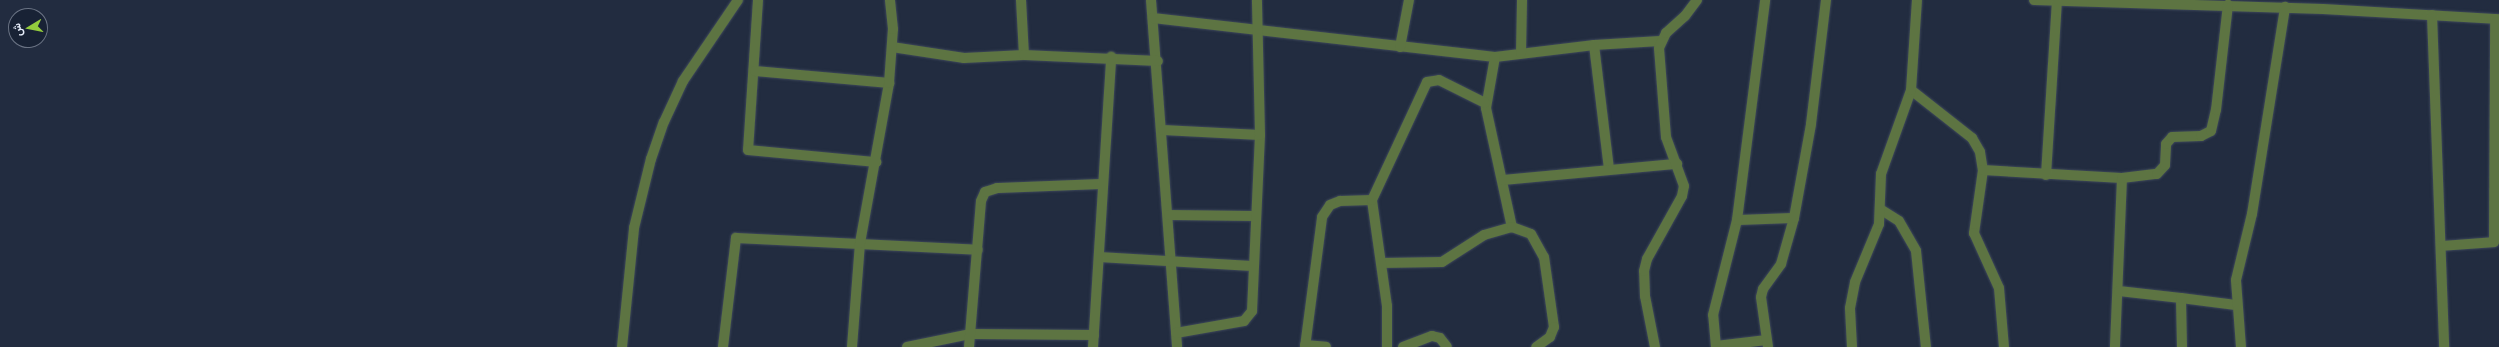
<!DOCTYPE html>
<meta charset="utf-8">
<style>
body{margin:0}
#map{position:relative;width:2499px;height:347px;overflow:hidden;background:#222c40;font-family:Quicksand,Vazirmatn,sans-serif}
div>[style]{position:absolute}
.roads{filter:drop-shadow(0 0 1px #3d475a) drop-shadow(0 0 1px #3d475a)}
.street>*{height:10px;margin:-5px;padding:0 5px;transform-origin:5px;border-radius:5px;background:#5d7442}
span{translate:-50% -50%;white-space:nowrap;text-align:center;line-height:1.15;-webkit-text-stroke:4px #182235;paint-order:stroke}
.north{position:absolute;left:8px;top:8px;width:40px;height:40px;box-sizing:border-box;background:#182235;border:1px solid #6a7384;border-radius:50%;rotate:260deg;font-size:11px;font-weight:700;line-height:16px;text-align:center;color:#e6edfa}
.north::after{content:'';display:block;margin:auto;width:14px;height:18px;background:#93cc3d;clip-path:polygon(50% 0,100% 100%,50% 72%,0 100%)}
</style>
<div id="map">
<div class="roads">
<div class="street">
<i style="left:758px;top:0;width:150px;rotate:93.8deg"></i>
<i style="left:748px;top:150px;width:129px;rotate:5.4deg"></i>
<i style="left:1021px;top:0;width:55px;rotate:86.9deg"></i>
<i style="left:1151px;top:0;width:348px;rotate:85.7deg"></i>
<i style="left:2034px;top:0;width:289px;rotate:1.8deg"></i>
<i style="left:2323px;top:9px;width:176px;rotate:3.3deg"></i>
<i style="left:2432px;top:15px;width:332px;rotate:87.9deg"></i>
<i style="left:1153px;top:18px;width:344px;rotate:6.5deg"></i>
<i style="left:1495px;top:57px;width:100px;rotate:-6.9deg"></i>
<i style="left:1594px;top:45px;width:66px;rotate:-3.5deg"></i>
<i style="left:1594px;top:45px;width:125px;rotate:83.1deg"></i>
<i style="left:892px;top:47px;width:73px;rotate:8.7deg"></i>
<i style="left:964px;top:58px;width:60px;rotate:-2.9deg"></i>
<i style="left:1024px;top:55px;width:134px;rotate:2.6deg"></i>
<i style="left:1400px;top:47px;width:48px;rotate:-79.2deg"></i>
<i style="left:1521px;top:53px;width:53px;rotate:-88.9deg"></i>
<i style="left:1495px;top:57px;width:52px;rotate:100deg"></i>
<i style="left:1486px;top:108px;width:122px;rotate:77.7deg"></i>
<i style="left:755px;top:71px;width:135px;rotate:5.1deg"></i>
<i style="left:1911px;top:90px;width:78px;rotate:38.2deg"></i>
<i style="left:1972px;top:138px;width:16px;rotate:60deg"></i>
<i style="left:1980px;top:152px;width:18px;rotate:81deg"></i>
<i style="left:1983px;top:170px;width:64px;rotate:98.1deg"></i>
<i style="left:1974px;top:233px;width:60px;rotate:65.6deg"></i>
<i style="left:1999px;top:288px;width:59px;rotate:85.2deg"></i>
<i style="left:1163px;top:130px;width:97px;rotate:3deg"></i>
<i style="left:1983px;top:170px;width:139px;rotate:3.3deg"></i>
<i style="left:2122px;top:178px;width:169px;rotate:92.4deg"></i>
<i style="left:2046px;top:175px;width:174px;rotate:-86.4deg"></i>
<i style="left:2122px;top:178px;width:35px;rotate:-7deg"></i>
<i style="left:2157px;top:174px;width:12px;rotate:-48deg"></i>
<i style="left:2165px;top:165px;width:21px;rotate:-87deg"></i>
<i style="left:2166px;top:144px;width:9px;rotate:-49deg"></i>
<i style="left:2172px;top:137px;width:29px;rotate:-2deg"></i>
<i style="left:2201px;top:136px;width:11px;rotate:-27deg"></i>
<i style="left:2211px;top:131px;width:22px;rotate:-77deg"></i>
<i style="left:2216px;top:110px;width:106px;rotate:-83.5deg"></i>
<i style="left:1503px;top:180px;width:175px;rotate:-5.3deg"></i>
<i style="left:1880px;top:209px;width:22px;rotate:32deg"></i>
<i style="left:1899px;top:221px;width:34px;rotate:60deg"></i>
<i style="left:1916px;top:251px;width:97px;rotate:84.1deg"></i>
<i style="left:1169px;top:215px;width:85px;rotate:0.7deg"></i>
<i style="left:1737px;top:220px;width:57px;rotate:-2deg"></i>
<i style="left:2441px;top:246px;width:53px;rotate:-4.3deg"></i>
<i style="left:2494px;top:242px;width:223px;rotate:-89.7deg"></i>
<i style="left:1099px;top:257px;width:153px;rotate:3.4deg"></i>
<i style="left:1381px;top:263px;width:61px;rotate:-0.9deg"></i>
<i style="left:1442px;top:262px;width:50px;rotate:-32.7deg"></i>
<i style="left:1484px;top:235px;width:29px;rotate:-16deg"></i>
<i style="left:1512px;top:227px;width:20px;rotate:20deg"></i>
<i style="left:1531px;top:234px;width:26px;rotate:61deg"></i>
<i style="left:1544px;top:257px;width:71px;rotate:81.9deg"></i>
<i style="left:1554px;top:327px;width:11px;rotate:112deg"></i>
<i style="left:1550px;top:337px;width:17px;rotate:144deg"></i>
<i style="left:2119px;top:291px;width:62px;rotate:6.4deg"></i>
<i style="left:1176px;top:333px;width:69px;rotate:-10deg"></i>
<i style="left:1244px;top:321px;width:13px;rotate:-51deg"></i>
<i style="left:1252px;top:311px;width:176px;rotate:-87.4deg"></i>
<i style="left:1260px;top:135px;width:135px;rotate:-91.3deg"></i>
<i style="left:1305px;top:345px;width:21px;rotate:5deg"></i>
<i style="left:1716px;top:346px;width:51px;rotate:-6.7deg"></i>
<i style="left:622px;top:347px;width:120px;rotate:-84.2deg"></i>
<i style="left:634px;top:228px;width:71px;rotate:-76.2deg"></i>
<i style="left:651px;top:159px;width:39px;rotate:-71deg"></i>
<i style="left:664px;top:122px;width:45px;rotate:-65.1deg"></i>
<i style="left:683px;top:81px;width:98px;rotate:-55.8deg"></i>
<i style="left:723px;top:347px;width:110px;rotate:-83.2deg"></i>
<i style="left:736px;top:238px;width:242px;rotate:2.8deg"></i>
<i style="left:852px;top:347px;width:104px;rotate:-85.6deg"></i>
<i style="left:860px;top:243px;width:163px;rotate:-79.7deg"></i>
<i style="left:889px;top:83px;width:54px;rotate:-85.8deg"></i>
<i style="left:893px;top:29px;width:29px;rotate:-96deg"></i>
<i style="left:907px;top:347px;width:64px;rotate:-11.7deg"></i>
<i style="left:970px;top:334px;width:124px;rotate:0.5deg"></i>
<i style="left:969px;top:347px;width:146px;rotate:-85.3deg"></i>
<i style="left:981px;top:201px;width:10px;rotate:-66deg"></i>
<i style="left:985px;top:192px;width:13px;rotate:-18deg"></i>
<i style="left:997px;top:188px;width:105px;rotate:-2.2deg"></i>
<i style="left:1093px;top:347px;width:291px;rotate:-86.4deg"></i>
<i style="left:1305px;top:347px;width:131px;rotate:-82.5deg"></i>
<i style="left:1322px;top:217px;width:14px;rotate:-56deg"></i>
<i style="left:1330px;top:205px;width:11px;rotate:-22deg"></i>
<i style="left:1340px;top:201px;width:32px;rotate:-2deg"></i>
<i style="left:1387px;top:347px;width:41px;rotate:-90deg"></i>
<i style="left:1387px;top:306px;width:107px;rotate:-98.1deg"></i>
<i style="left:1372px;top:200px;width:130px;rotate:-65deg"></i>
<i style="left:1427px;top:82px;width:12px;rotate:-9deg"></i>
<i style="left:1439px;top:80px;width:51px;rotate:26.6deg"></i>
<i style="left:1403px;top:347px;width:31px;rotate:-21deg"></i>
<i style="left:1432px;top:336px;width:8px;rotate:14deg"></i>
<i style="left:1440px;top:338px;width:11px;rotate:52deg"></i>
<i style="left:1655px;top:347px;width:52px;rotate:-101.1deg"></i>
<i style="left:1645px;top:296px;width:25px;rotate:-92deg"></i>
<i style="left:1644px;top:271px;width:12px;rotate:-76deg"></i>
<i style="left:1647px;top:259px;width:72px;rotate:-60.9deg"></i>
<i style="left:1682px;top:196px;width:10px;rotate:-79deg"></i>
<i style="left:1684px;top:186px;width:52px;rotate:-110.2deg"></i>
<i style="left:1666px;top:137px;width:89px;rotate:-94.5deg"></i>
<i style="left:1659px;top:48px;width:17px;rotate:-65deg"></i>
<i style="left:1666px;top:33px;width:25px;rotate:-42deg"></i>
<i style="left:1685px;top:16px;width:20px;rotate:-53deg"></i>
<i style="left:1716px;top:347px;width:32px;rotate:-95deg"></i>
<i style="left:1713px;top:315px;width:98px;rotate:-75.8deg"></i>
<i style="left:1737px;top:220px;width:222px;rotate:-82.7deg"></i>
<i style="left:1768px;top:347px;width:50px;rotate:-98deg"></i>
<i style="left:1761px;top:297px;width:8px;rotate:-76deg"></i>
<i style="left:1763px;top:289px;width:31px;rotate:-54deg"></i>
<i style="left:1781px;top:264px;width:48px;rotate:-74.2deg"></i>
<i style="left:1794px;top:218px;width:96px;rotate:-79.7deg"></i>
<i style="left:1811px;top:124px;width:125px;rotate:-83.1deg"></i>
<i style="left:1852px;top:347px;width:39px;rotate:-93deg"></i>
<i style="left:1850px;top:308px;width:26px;rotate:-79deg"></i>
<i style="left:1855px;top:282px;width:63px;rotate:-67.5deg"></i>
<i style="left:1879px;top:224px;width:50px;rotate:-87.7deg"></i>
<i style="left:1881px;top:174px;width:89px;rotate:-70.3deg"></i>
<i style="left:1911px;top:90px;width:90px;rotate:-86.2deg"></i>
<i style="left:2182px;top:347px;width:49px;rotate:-91.2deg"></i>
<i style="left:2181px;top:298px;width:55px;rotate:7.3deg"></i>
<i style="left:2241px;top:347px;width:67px;rotate:-94.3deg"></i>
<i style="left:2236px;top:280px;width:68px;rotate:-76.4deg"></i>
<i style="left:2252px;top:214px;width:210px;rotate:-80.9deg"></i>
</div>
</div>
<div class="north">ش</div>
</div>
